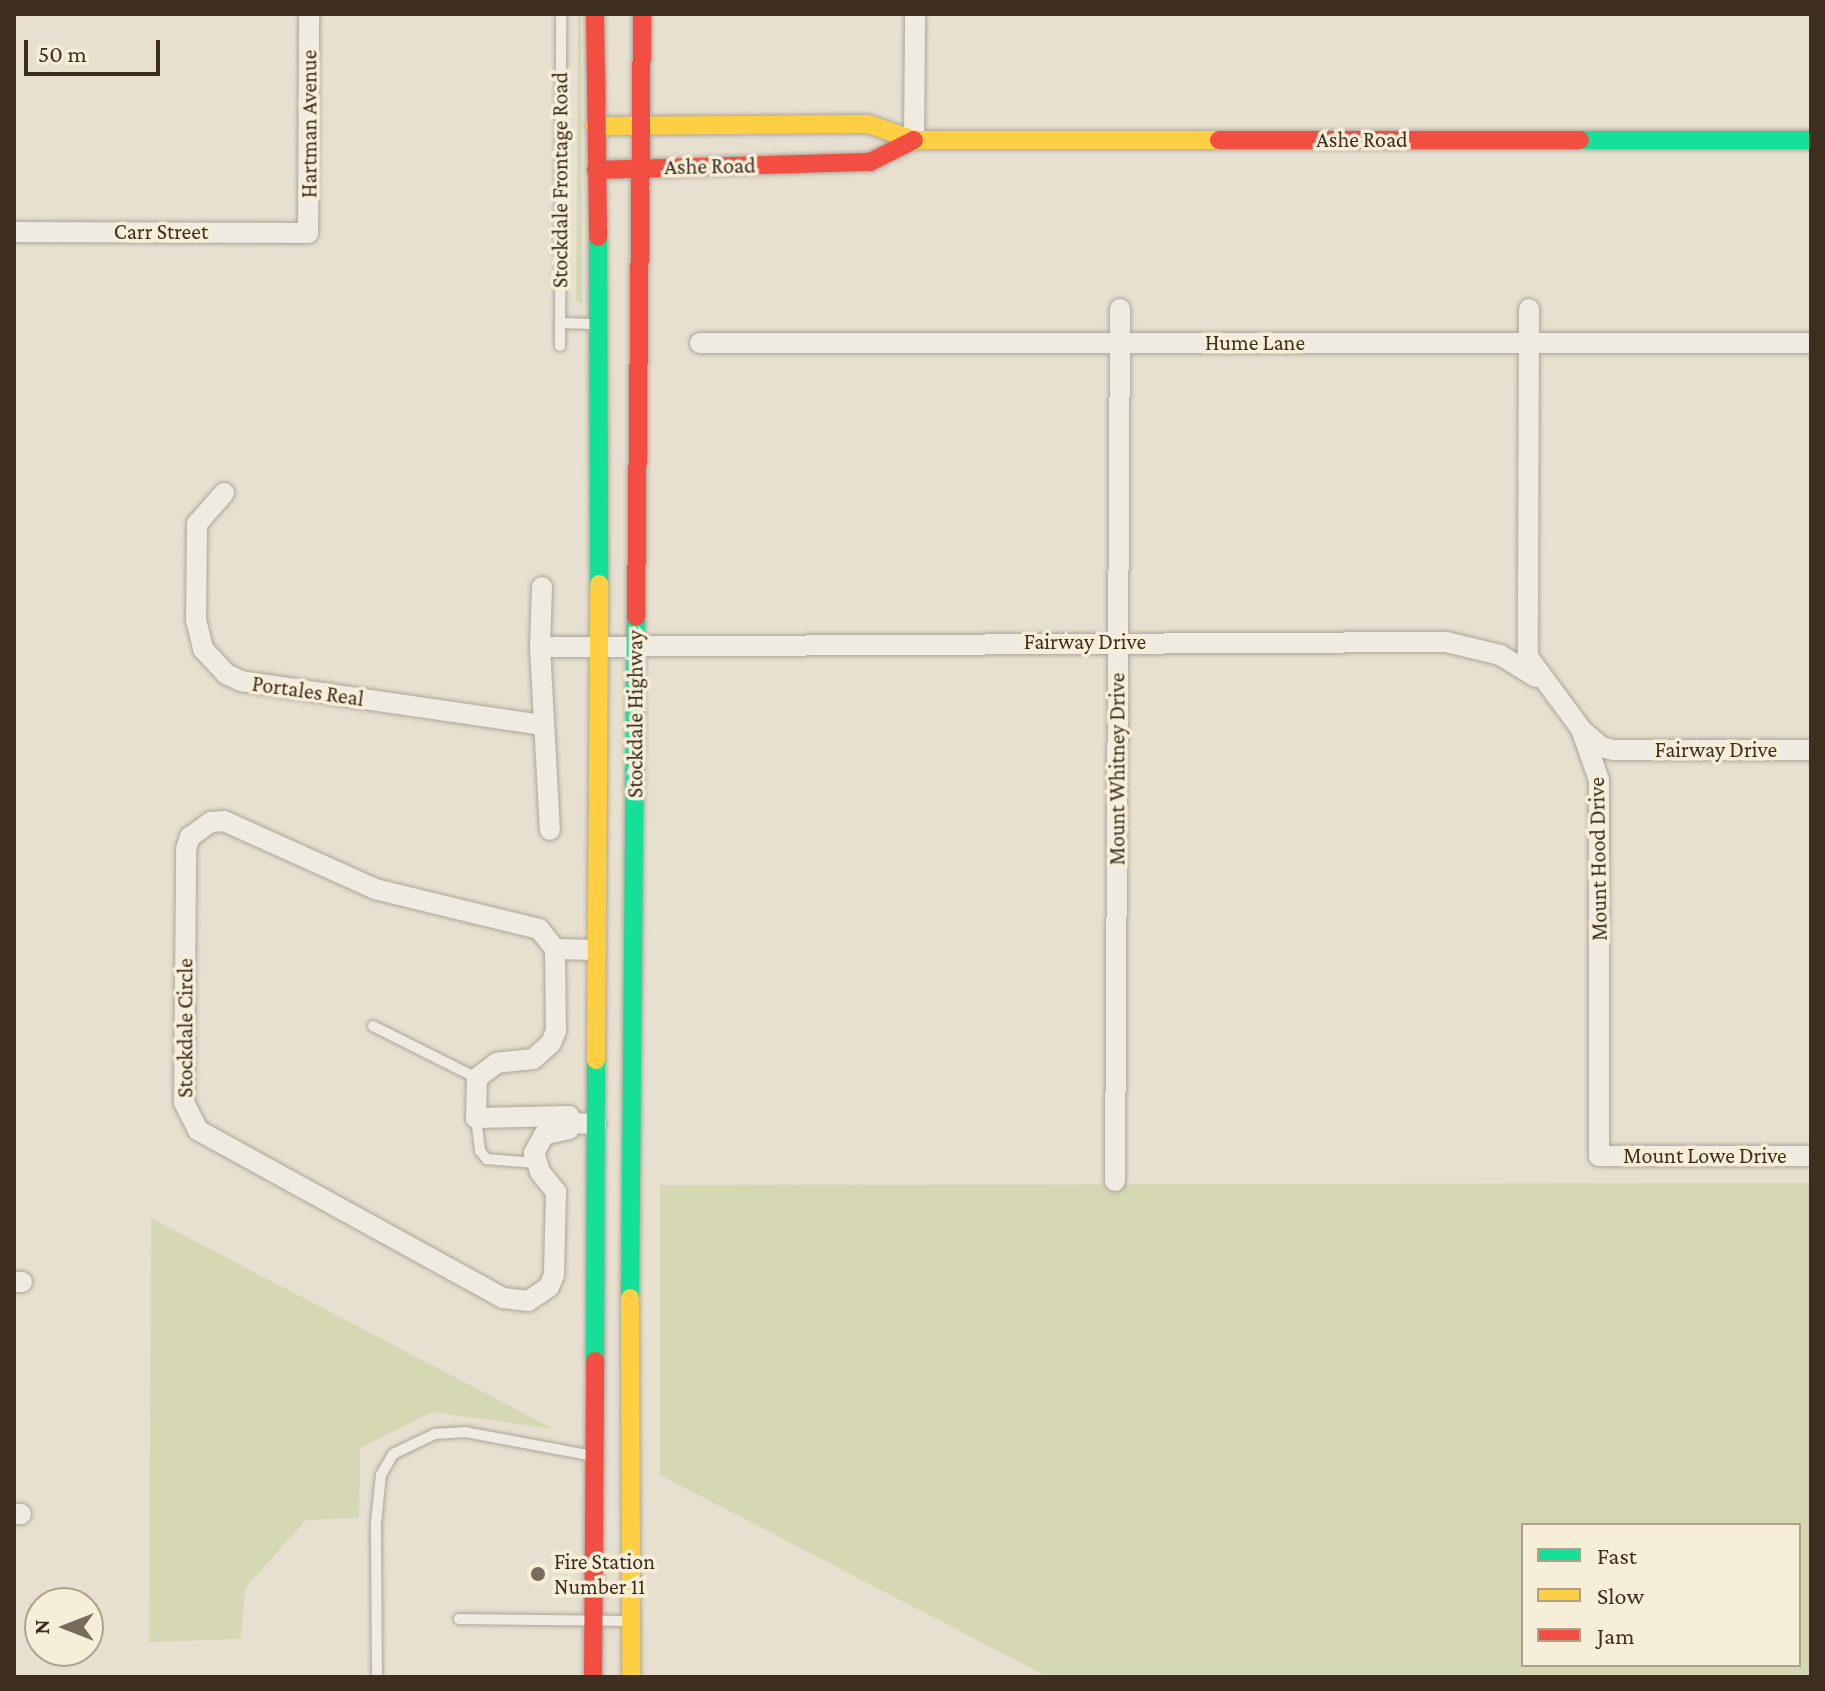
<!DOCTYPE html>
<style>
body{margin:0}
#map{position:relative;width:1825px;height:1691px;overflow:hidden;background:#e7e0d1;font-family:"Crimson Pro",serif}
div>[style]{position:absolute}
.green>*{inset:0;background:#d6d7b3}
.roads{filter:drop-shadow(0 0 2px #ada599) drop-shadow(0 0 2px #ada599)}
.lane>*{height:10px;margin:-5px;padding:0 5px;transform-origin:5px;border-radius:5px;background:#efebe3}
.street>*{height:20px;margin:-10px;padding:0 10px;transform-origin:10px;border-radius:10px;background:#efebe3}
.fast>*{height:18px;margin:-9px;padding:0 9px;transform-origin:9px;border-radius:9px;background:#16e098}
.slow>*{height:18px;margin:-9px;padding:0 9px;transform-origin:9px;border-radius:9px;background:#ffcf43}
.jam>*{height:18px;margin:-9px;padding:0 9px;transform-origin:9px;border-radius:9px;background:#f24e42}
.dots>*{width:22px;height:22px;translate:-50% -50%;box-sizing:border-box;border:4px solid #f7eed8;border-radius:50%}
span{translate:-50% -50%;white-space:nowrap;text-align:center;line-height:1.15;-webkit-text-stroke:7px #f7eed8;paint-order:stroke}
.street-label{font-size:22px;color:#3d2e20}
.poi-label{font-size:22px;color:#3d2e20}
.left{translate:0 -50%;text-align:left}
.frame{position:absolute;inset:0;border:16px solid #3d2e20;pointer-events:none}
.legend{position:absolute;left:1521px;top:1523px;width:280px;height:144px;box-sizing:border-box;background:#f7eed8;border:2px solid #ada18e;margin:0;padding:10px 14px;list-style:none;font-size:24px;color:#3d2e20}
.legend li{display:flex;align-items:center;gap:16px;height:40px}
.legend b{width:40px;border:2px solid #ada18e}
.north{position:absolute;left:24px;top:1587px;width:80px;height:80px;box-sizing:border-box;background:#f7eed8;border:2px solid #ada18e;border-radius:50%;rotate:270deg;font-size:22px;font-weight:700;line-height:32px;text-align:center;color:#3d2e20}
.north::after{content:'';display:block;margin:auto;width:28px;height:36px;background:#786c5e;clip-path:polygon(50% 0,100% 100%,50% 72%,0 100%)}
.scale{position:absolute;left:24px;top:40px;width:136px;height:36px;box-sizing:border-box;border:4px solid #3d2e20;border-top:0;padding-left:10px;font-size:24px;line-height:28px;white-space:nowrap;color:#3d2e20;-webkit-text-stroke:6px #f7eed8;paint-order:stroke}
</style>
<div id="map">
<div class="green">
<i style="clip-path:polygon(578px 14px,581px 14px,582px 304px,576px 301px)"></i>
<i style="clip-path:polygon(evenodd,1811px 1183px,1811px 1677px,1048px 1677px,660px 1475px,660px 1185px,1811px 1183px,1523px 1525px,1799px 1525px,1799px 1665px,1523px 1665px,1523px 1525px)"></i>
<i style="clip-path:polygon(151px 1218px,554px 1429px,432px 1412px,360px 1448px,359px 1518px,306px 1520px,245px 1588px,241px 1639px,149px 1642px)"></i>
</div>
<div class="roads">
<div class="lane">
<i style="left:560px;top:323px;width:34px;rotate:2deg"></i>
<i style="left:560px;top:346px;width:332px;rotate:-89.8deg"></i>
<i style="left:373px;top:1026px;width:116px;rotate:26.6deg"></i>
<i style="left:476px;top:1118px;width:33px;rotate:83deg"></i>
<i style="left:480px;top:1151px;width:11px;rotate:49deg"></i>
<i style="left:487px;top:1159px;width:48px;rotate:4.8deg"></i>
<i style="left:459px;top:1619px;width:166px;rotate:0.7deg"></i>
<i style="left:377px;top:1677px;width:154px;rotate:-90.4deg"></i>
<i style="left:376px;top:1523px;width:48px;rotate:-84.1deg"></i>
<i style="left:381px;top:1475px;width:24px;rotate:-60deg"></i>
<i style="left:393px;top:1454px;width:47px;rotate:-25.5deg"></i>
<i style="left:435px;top:1434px;width:30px;rotate:-4deg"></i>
<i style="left:465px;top:1432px;width:125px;rotate:10.6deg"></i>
</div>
<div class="street">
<i style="left:914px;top:140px;width:126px;rotate:-89.5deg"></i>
<i style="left:14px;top:232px;width:294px;rotate:0.2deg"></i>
<i style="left:308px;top:233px;width:219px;rotate:-89.7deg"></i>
<i style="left:1529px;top:309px;width:348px;rotate:90.2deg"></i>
<i style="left:1528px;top:657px;width:89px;rotate:53.6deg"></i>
<i style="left:1581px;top:729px;width:54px;rotate:70.6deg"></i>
<i style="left:1599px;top:780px;width:376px;rotate:90deg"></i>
<i style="left:1599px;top:1156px;width:212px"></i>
<i style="left:700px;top:343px;width:1111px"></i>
<i style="left:224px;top:493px;width:41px;rotate:131.1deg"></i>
<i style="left:197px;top:524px;width:96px;rotate:90.6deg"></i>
<i style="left:196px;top:620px;width:30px;rotate:76deg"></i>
<i style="left:203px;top:649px;width:34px;rotate:47deg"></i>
<i style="left:226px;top:674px;width:17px;rotate:25deg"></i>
<i style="left:241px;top:681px;width:306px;rotate:8.3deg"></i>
<i style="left:542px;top:587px;width:60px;rotate:91.9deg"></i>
<i style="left:540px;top:647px;width:183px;rotate:86.9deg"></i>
<i style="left:540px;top:647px;width:906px;rotate:-0.32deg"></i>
<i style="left:1446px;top:642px;width:56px;rotate:13.5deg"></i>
<i style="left:1500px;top:655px;width:42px;rotate:31.4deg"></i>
<i style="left:1584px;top:732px;width:23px;rotate:41deg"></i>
<i style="left:1601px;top:747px;width:13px;rotate:13deg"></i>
<i style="left:1614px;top:750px;width:197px"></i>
<i style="left:555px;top:949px;width:41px;rotate:1.4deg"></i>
<i style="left:569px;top:1123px;width:6px;rotate:90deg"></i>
<i style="left:569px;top:1129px;width:26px;rotate:167deg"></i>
<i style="left:544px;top:1135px;width:21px;rotate:119deg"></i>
<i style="left:534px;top:1153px;width:20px;rotate:72deg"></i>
<i style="left:540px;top:1172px;width:26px;rotate:51deg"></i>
<i style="left:556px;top:1192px;width:83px;rotate:91.4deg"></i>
<i style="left:554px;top:1275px;width:13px;rotate:113deg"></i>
<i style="left:549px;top:1287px;width:25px;rotate:146deg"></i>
<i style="left:528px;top:1301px;width:25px;rotate:-173deg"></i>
<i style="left:503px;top:1298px;width:348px;rotate:-151.2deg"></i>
<i style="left:198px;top:1130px;width:31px;rotate:-117deg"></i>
<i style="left:184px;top:1102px;width:253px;rotate:-89.5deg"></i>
<i style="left:186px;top:849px;width:13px;rotate:-72deg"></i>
<i style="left:190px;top:837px;width:26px;rotate:-36deg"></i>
<i style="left:211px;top:822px;width:13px;rotate:-4deg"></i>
<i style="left:224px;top:821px;width:166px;rotate:24.2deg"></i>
<i style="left:375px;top:889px;width:169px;rotate:13.7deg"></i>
<i style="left:539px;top:929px;width:26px;rotate:51deg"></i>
<i style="left:555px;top:949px;width:82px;rotate:89.3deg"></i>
<i style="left:556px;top:1031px;width:13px;rotate:113deg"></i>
<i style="left:551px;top:1043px;width:24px;rotate:138deg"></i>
<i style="left:533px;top:1059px;width:36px;rotate:174deg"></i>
<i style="left:497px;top:1063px;width:25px;rotate:143deg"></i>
<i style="left:477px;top:1078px;width:40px;rotate:91.4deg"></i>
<i style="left:476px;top:1118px;width:93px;rotate:-1.2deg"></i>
<i style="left:569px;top:1116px;width:7px;rotate:90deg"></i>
<i style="left:569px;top:1123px;width:27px;rotate:2deg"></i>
<i style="left:1115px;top:1181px;width:872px;rotate:-89.67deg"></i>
<i style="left:14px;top:1282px;width:8px"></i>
<i style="left:14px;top:1514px;width:7px"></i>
</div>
<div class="fast">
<i style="left:1580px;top:140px;width:231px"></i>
<i style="left:598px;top:237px;width:347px;rotate:89.8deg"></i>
<i style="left:630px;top:1298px;width:681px;rotate:-89.5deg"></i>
<i style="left:595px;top:1361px;width:301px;rotate:-89.8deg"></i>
</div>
<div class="slow">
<i style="left:595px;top:126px;width:273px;rotate:-0.4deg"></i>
<i style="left:868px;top:124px;width:49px;rotate:19.2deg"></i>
<i style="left:914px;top:140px;width:305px"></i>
<i style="left:596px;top:1060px;width:476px;rotate:-89.6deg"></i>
<i style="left:630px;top:1298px;width:379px;rotate:89.8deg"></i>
</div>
<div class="jam">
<i style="left:595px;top:14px;width:223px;rotate:89.2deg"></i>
<i style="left:1219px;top:140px;width:361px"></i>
<i style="left:596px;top:170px;width:274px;rotate:-1.7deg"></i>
<i style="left:870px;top:162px;width:49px;rotate:-26.6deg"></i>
<i style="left:636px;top:617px;width:603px;rotate:-89.43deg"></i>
<i style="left:593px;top:1677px;width:316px;rotate:-89.6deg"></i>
</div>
</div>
<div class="dots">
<i style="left:538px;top:1574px;background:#786c5e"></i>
</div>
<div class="street-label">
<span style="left:309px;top:124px;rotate:-90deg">Hartman Avenue</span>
<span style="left:1362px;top:140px">Ashe Road</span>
<span style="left:710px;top:166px;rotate:-1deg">Ashe Road</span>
<span style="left:560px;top:180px;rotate:-90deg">Stockdale Frontage Road</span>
<span style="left:161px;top:232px">Carr Street</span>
<span style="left:1255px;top:343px">Hume Lane</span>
<span style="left:1085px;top:642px">Fairway Drive</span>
<span style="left:308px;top:691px;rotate:8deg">Portales Real</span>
<span style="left:635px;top:714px;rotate:-90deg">Stockdale Highway</span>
<span style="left:1716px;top:750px">Fairway Drive</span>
<span style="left:1117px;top:769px;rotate:-90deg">Mount Whitney Drive</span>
<span style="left:1598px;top:859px;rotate:-91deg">Mount Hood Drive</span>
<span style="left:185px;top:1028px;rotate:-90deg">Stockdale Circle</span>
<span style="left:1705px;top:1156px">Mount Lowe Drive</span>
</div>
<div class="poi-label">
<span class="left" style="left:554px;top:1574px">Fire Station<br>Number 11</span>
</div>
<div class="frame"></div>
<ul class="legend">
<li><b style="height:10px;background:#16e098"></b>Fast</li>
<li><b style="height:10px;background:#ffcf43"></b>Slow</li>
<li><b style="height:10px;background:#f24e42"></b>Jam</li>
</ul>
<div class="north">N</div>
<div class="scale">50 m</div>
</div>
